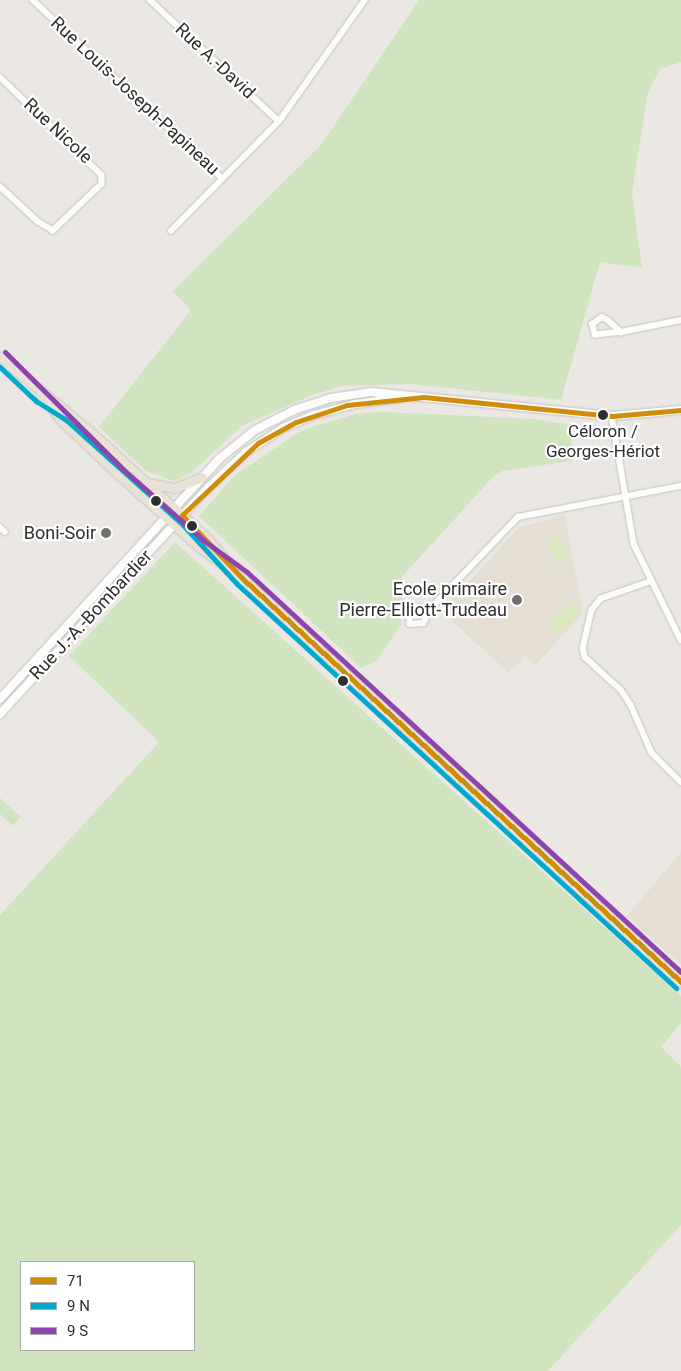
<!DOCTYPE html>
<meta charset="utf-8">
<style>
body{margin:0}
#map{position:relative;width:681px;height:1371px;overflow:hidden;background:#ebe8e4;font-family:Roboto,sans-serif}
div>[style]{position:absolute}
.education>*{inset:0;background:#e5ded3}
.green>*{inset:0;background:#d0e5bf}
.pitch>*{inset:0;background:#dae9bc;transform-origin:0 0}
.roads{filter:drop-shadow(0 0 1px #c5c4c4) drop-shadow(0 0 1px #c5c4c4)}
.minor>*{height:5.5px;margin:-2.75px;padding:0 2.75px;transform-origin:2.75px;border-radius:2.75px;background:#fcfcfb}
.tertiary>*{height:8px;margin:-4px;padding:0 4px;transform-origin:4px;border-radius:4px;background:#fcfcfb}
.primary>*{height:9px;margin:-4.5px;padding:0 4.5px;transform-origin:4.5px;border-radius:4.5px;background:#e8e2d6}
.bus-1>*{height:5px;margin:-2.5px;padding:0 2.5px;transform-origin:2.5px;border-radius:2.5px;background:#cf8e09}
.bus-2>*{height:5px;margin:-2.5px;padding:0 2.5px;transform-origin:2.5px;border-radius:2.5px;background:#00a9ce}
.bus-3>*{height:5px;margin:-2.5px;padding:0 2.5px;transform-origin:2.5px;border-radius:2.5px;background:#8e44ad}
.dots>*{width:14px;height:14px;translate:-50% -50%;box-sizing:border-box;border:2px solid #fff;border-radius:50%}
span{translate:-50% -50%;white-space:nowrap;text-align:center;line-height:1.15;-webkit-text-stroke:4.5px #fff;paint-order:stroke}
.bus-label{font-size:17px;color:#2e2e2e}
.street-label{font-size:18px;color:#2e2e2e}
.poi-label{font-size:18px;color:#2e2e2e}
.right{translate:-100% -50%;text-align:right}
.legend{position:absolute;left:20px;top:1261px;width:175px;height:90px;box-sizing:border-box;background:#fff;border:1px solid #ababab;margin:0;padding:6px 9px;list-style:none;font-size:15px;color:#2e2e2e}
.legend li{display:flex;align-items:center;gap:10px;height:25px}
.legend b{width:25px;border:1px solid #ababab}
</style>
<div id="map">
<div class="education">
<i style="clip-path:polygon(565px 515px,583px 613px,536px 665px,525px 656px,509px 673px,442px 612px,519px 527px)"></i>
<i style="clip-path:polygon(681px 852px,681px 963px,680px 964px,627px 916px)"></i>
</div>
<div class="green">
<i style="clip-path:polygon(419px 0,681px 0,681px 62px,660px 69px,648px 93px,632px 192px,642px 268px,600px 262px,561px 400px,411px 384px,343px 386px,312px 395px,242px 426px,191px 473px,174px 481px,146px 471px,99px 427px,191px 310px,173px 291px,321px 145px)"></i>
<i style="clip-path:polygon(382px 412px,535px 419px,571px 425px,572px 461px,502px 471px,492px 478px,400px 579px,406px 602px,401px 613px,401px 625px,377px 661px,361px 668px,199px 516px,235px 475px,302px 430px,356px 414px)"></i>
<i style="clip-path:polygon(evenodd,175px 542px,681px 996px,681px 1023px,661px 1047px,681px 1067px,681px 1225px,548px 1371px,0 1371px,0 915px,159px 742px,69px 656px,175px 542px,21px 1262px,194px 1262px,194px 1350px,21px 1350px,21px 1262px)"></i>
<i style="clip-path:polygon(0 798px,21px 817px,13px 826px,0 814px)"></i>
</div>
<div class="pitch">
<i style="left:559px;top:536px;width:24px;height:13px;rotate:66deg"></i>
<i style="left:571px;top:602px;width:14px;height:32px;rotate:45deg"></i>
</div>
<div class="roads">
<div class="minor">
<i style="left:33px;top:0;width:260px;rotate:43.3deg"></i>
<i style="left:150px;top:0;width:177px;rotate:43.2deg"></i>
<i style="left:0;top:77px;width:141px;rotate:43.9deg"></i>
<i style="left:102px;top:175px;width:9px;rotate:90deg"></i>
<i style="left:102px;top:184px;width:68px;rotate:136.2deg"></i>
<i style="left:53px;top:231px;width:17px;rotate:-149deg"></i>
<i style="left:38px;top:222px;width:52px;rotate:-137.4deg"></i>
<i style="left:171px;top:231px;width:154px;rotate:-45.5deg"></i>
<i style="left:279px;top:121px;width:148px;rotate:-54.6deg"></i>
<i style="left:602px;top:317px;width:7px;rotate:27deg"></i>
<i style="left:608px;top:320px;width:18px;rotate:43deg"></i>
<i style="left:621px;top:332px;width:26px;rotate:173deg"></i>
<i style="left:595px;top:335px;width:11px;rotate:-105deg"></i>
<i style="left:592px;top:324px;width:12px;rotate:-35deg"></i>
<i style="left:621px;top:332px;width:61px;rotate:-11.3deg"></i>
<i style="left:612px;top:416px;width:130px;rotate:80.2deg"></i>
<i style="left:634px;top:544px;width:107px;rotate:63.9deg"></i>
<i style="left:0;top:527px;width:7px;rotate:45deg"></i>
<i style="left:650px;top:582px;width:52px;rotate:160.9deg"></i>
<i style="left:601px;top:599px;width:14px;rotate:129deg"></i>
<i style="left:592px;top:610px;width:39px;rotate:103deg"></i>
<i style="left:583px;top:648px;width:9px;rotate:77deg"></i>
<i style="left:585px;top:657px;width:49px;rotate:42.5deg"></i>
<i style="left:621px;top:690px;width:18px;rotate:56deg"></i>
<i style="left:631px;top:705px;width:52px;rotate:66.4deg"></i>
<i style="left:652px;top:753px;width:41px;rotate:45deg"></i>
<i style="left:434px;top:605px;width:25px;rotate:164deg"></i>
<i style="left:410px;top:612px;width:12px;rotate:90deg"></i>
<i style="left:410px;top:624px;width:13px;rotate:-4deg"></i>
<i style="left:423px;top:623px;width:21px;rotate:-59deg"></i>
<i style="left:434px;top:605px;width:122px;rotate:-46.3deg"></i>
<i style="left:518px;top:517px;width:166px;rotate:-10.8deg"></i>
</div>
<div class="tertiary">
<i style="left:0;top:699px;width:325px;rotate:-47.6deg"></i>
<i style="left:219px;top:459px;width:46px;rotate:-38.9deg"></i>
<i style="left:255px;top:430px;width:44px;rotate:-27.1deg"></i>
<i style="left:294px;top:410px;width:39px;rotate:-18deg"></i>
<i style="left:331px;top:398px;width:40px;rotate:-8.5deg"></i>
<i style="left:371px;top:392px;width:242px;rotate:5.7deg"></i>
<i style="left:612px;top:416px;width:69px;rotate:-5deg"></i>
<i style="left:0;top:714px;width:310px;rotate:-47.4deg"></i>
<i style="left:210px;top:486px;width:50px;rotate:-43.4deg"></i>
<i style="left:246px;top:452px;width:44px;rotate:-33deg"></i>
<i style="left:283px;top:428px;width:34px;rotate:-23deg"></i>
<i style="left:314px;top:415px;width:42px;rotate:-15deg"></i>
<i style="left:355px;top:404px;width:47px;rotate:-7.3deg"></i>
</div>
<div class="primary">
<i style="left:0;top:357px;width:121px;rotate:39.6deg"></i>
<i style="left:93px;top:434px;width:154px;rotate:42.4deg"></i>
<i style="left:207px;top:538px;width:35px;rotate:50deg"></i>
<i style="left:41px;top:395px;width:33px;rotate:51deg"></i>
<i style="left:62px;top:421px;width:79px;rotate:43.5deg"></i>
<i style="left:119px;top:475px;width:106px;rotate:41.9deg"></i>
<i style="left:198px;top:546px;width:54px;rotate:36deg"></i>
<i style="left:242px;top:578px;width:597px;rotate:42.62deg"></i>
<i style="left:147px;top:483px;width:28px;rotate:10deg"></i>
<i style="left:175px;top:488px;width:29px;rotate:-22deg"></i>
</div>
</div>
<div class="bus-1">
<i style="left:681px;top:410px;width:69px;rotate:175deg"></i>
<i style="left:612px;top:416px;width:189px;rotate:-174.2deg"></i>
<i style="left:424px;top:397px;width:77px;rotate:174.1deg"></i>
<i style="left:347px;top:405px;width:54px;rotate:161.6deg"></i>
<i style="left:296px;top:422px;width:43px;rotate:151.1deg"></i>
<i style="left:258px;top:443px;width:105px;rotate:136.5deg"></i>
<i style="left:182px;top:515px;width:87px;rotate:46.4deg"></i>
<i style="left:242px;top:578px;width:597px;rotate:42.62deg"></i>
</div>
<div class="bus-2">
<i style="left:0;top:367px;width:50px;rotate:43.4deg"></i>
<i style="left:36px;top:401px;width:34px;rotate:32deg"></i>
<i style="left:65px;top:419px;width:159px;rotate:41.9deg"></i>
<i style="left:183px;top:525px;width:80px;rotate:47.5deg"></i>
<i style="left:237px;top:584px;width:597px;rotate:42.62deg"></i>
</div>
<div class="bus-3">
<i style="left:5px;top:352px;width:168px;rotate:44.8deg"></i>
<i style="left:124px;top:470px;width:106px;rotate:41.5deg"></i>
<i style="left:203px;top:540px;width:54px;rotate:36deg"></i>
<i style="left:247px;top:572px;width:590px;rotate:42.67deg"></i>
</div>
<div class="dots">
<i style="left:603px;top:415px;background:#2e2e2e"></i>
<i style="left:156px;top:501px;background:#2e2e2e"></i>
<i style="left:192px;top:526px;background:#2e2e2e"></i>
<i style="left:106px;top:533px;background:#706f6e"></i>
<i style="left:517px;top:600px;background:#706f6e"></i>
<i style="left:343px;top:681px;background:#2e2e2e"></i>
</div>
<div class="bus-label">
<span style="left:603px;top:442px">Céloron /<br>Georges-Hériot</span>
</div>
<div class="street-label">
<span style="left:215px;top:61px;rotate:43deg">Rue A.-David</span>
<span style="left:135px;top:96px;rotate:43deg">Rue Louis-Joseph-Papineau</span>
<span style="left:58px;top:131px;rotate:43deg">Rue Nicole</span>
<span style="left:91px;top:615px;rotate:-47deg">Rue J.-A.-Bombardier</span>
</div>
<div class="poi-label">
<span class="right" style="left:96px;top:533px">Boni-Soir</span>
<span class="right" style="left:507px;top:600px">Ecole primaire<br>Pierre-Elliott-Trudeau</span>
</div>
<ul class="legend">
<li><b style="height:6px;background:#cf8e09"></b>71</li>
<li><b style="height:6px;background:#00a9ce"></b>9 N</li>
<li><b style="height:6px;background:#8e44ad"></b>9 S</li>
</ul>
</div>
